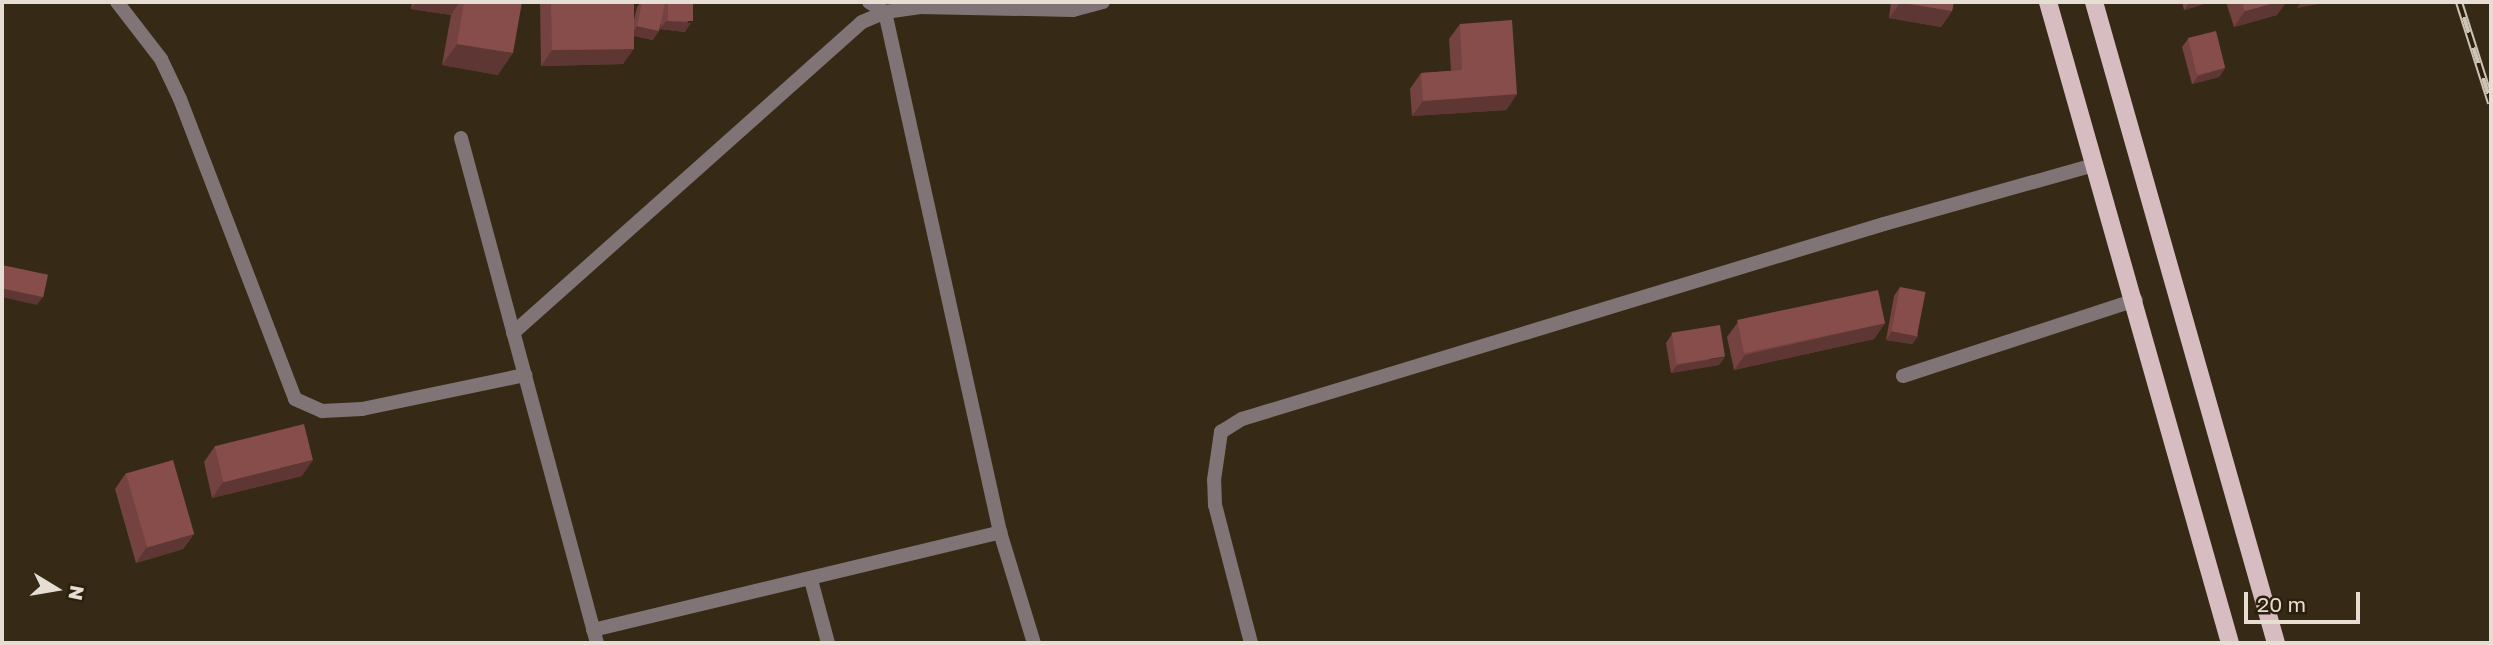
<!DOCTYPE html>
<style>
body{margin:0}
#map{position:relative;width:2493px;height:645px;overflow:hidden;background:#362a16;font-family:"Golos Text",sans-serif}
div>[style]{position:absolute}
.minor>*{height:14px;margin:-7px;padding:0 7px;transform-origin:7px;border-radius:7px;background:#817476}
.primary>*{height:18px;margin:-9px;padding:0 9px;transform-origin:9px;border-radius:9px;background:#d7bcc1}
.rail>*{height:8px;margin-top:-4px;transform-origin:0;background:repeating-linear-gradient(90deg,#2c200d 0 16px,#cdc4b7 0 32px);box-sizing:border-box;border-block:2px solid #cdc4b7}
.wall>*{inset:0;background:#744240}
.shaded-wall>*{inset:0;background:#5e3634}
.building>*{inset:0;background:#874d4a;transform-origin:0 0}
span{translate:-50% -50%;white-space:nowrap;text-align:center;line-height:1.15;-webkit-text-stroke:7px #2c200d;paint-order:stroke}
.frame{position:absolute;inset:0;border:4px solid #e6ded2;pointer-events:none}
.north{position:absolute;left:21px;top:554px;width:70px;height:70px;-webkit-text-stroke:5px #2c200d;paint-order:stroke;rotate:101deg;font-size:19px;font-weight:700;line-height:28px;text-align:center;color:#e6ded2}
.north::after{content:'';display:block;margin:auto;width:24px;height:32px;background:#e6ded2;clip-path:polygon(50% 0,100% 100%,50% 72%,0 100%)}
.scale{position:absolute;left:2244px;top:592px;width:116px;height:32px;box-sizing:border-box;border:4px solid #e6ded2;border-top:0;padding-left:9px;font-size:21px;line-height:24px;white-space:nowrap;color:#e6ded2;-webkit-text-stroke:5px #2c200d;paint-order:stroke}
</style>
<div id="map">
<div class="minor">
<i style="left:117px;top:2px;width:72px;rotate:52.3deg"></i>
<i style="left:161px;top:59px;width:44px;rotate:64.6deg"></i>
<i style="left:180px;top:99px;width:321px;rotate:69deg"></i>
<i style="left:295px;top:399px;width:30px;rotate:24deg"></i>
<i style="left:322px;top:411px;width:40px;rotate:-2.9deg"></i>
<i style="left:362px;top:409px;width:167px;rotate:-11.8deg"></i>
<i style="left:869px;top:2px;width:19px;rotate:32deg"></i>
<i style="left:885px;top:12px;width:533px;rotate:77.53deg"></i>
<i style="left:1000px;top:532px;width:116px;rotate:73deg"></i>
<i style="left:461px;top:138px;width:523px;rotate:74.93deg"></i>
<i style="left:513px;top:333px;width:467px;rotate:-41.7deg"></i>
<i style="left:862px;top:22px;width:25px;rotate:-23deg"></i>
<i style="left:885px;top:12px;width:34px;rotate:-8deg"></i>
<i style="left:919px;top:7px;width:154px;rotate:1.1deg"></i>
<i style="left:1073px;top:10px;width:31px;rotate:-15deg"></i>
<i style="left:1903px;top:376px;width:245px;rotate:-18.1deg"></i>
<i style="left:811px;top:580px;width:65px;rotate:74.9deg"></i>
<i style="left:593px;top:630px;width:419px;rotate:-13.5deg"></i>
<i style="left:1251px;top:643px;width:143px;rotate:-104.6deg"></i>
<i style="left:1215px;top:505px;width:25px;rotate:-92deg"></i>
<i style="left:1214px;top:480px;width:49px;rotate:-81.7deg"></i>
<i style="left:1221px;top:432px;width:25px;rotate:-32deg"></i>
<i style="left:1242px;top:419px;width:671px;rotate:-16.9deg"></i>
<i style="left:1884px;top:224px;width:218px;rotate:-15.7deg"></i>
</div>
<div class="primary">
<i style="left:2048px;top:2px;width:666px;rotate:74.15deg"></i>
<i style="left:2094px;top:2px;width:666px;rotate:74.15deg"></i>
</div>
<div class="rail">
<i style="left:2459px;top:2px;width:106px;rotate:72.4deg"></i>
</div>
<div class="wall">
<i style="clip-path:polygon(412px 2px,522px 2px,498px 75px,442px 65px,451px 15px,411px 9px)"></i>
<i style="clip-path:polygon(540px 2px,591px 2px,592px 4px,634px 20px,637px 7px,641px 2px,655px 2px,665px 4px,667px 2px,693px 2px,685px 32px,660px 29px,661px 22px,653px 40px,634px 36px,623px 64px,541px 66px)"></i>
<i style="clip-path:polygon(1891px 2px,1954px 2px,1952px 11px,1941px 27px,1889px 18px)"></i>
<i style="clip-path:polygon(2182px 2px,2211px 2px,2184px 10px)"></i>
<i style="clip-path:polygon(2226px 2px,2286px 2px,2277px 15px,2234px 27px)"></i>
<i style="clip-path:polygon(1460px 24px,1517px 94px,1506px 110px,1412px 116px,1410px 89px,1421px 73px,1451px 71px,1449px 39px)"></i>
<i style="clip-path:polygon(2188px 39px,2225px 68px,2219px 77px,2192px 84px,2182px 47px)"></i>
<i style="clip-path:polygon(1900px 287px,1918px 336px,1912px 344px,1886px 340px,1894px 296px)"></i>
<i style="clip-path:polygon(1738px 322px,1885px 323px,1874px 339px,1734px 370px,1727px 337px)"></i>
<i style="clip-path:polygon(1672px 334px,1719px 365px,1671px 373px,1666px 343px)"></i>
<i style="clip-path:polygon(215px 446px,302px 476px,212px 498px,204px 462px)"></i>
<i style="clip-path:polygon(126px 473px,194px 534px,183px 549px,136px 563px,115px 489px)"></i>
</div>
<div class="shaded-wall">
<i style="clip-path:polygon(416px 2px,460px 2px,451px 15px,411px 9px)"></i>
<i style="clip-path:polygon(2190px 2px,2211px 2px,2184px 10px)"></i>
<i style="clip-path:polygon(2278px 2px,2286px 2px,2277px 15px,2234px 27px,2245px 11px)"></i>
<i style="clip-path:polygon(2301px 2px,2330px 2px,2297px 8px)"></i>
<i style="clip-path:polygon(1900px 3px,1952px 11px,1941px 27px,1889px 18px)"></i>
<i style="clip-path:polygon(666px 21px,691px 23px,685px 32px,660px 29px)"></i>
<i style="clip-path:polygon(637px 26px,659px 31px,653px 40px,631px 35px)"></i>
<i style="clip-path:polygon(457px 44px,513px 53px,498px 75px,442px 65px)"></i>
<i style="clip-path:polygon(634px 49px,623px 64px,541px 66px,552px 50px)"></i>
<i style="clip-path:polygon(2225px 68px,2219px 77px,2192px 84px,2198px 76px)"></i>
<i style="clip-path:polygon(1517px 94px,1506px 110px,1412px 116px,1423px 101px)"></i>
<i style="clip-path:polygon(2px 288px,43px 297px,37px 305px,2px 297px)"></i>
<i style="clip-path:polygon(1885px 323px,1874px 339px,1734px 370px,1745px 355px)"></i>
<i style="clip-path:polygon(1892px 331px,1918px 336px,1912px 344px,1886px 340px)"></i>
<i style="clip-path:polygon(1725px 357px,1719px 365px,1671px 373px,1677px 365px)"></i>
<i style="clip-path:polygon(313px 460px,302px 476px,212px 498px,223px 482px)"></i>
<i style="clip-path:polygon(194px 534px,183px 549px,136px 563px,147px 547px)"></i>
</div>
<div class="building">
<i style="clip-path:polygon(464px 2px,522px 2px,513px 53px,457px 44px)"></i>
<i style="clip-path:polygon(551px 2px,591px 2px,592px 4px,634px 3px,634px 49px,552px 50px)"></i>
<i style="clip-path:polygon(642px 2px,655px 2px,665px 4px,659px 31px,637px 26px)"></i>
<i style="left:668px;top:2px;width:25px;height:19px"></i>
<i style="clip-path:polygon(1900px 2px,1954px 2px,1952px 11px)"></i>
<i style="clip-path:polygon(2242px 2px,2278px 2px,2245px 11px)"></i>
<i style="clip-path:polygon(1512px 20px,1517px 94px,1423px 101px,1421px 73px,1462px 70px,1460px 24px)"></i>
<i style="left:2216px;top:31px;width:38px;height:29px;rotate:76deg"></i>
<i style="left:2px;top:265px;width:47px;height:23px;rotate:12deg"></i>
<i style="left:1900px;top:287px;width:26px;height:45px;rotate:11deg"></i>
<i style="left:1878px;top:290px;width:34px;height:144px;rotate:78deg"></i>
<i style="left:1720px;top:325px;width:32px;height:49px;rotate:81deg"></i>
<i style="left:304px;top:424px;width:37px;height:92px;rotate:76deg"></i>
<i style="left:173px;top:460px;width:77px;height:49px;rotate:74deg"></i>
</div>
<div class="frame"></div>
<div class="north">N</div>
<div class="scale">20 m</div>
</div>
